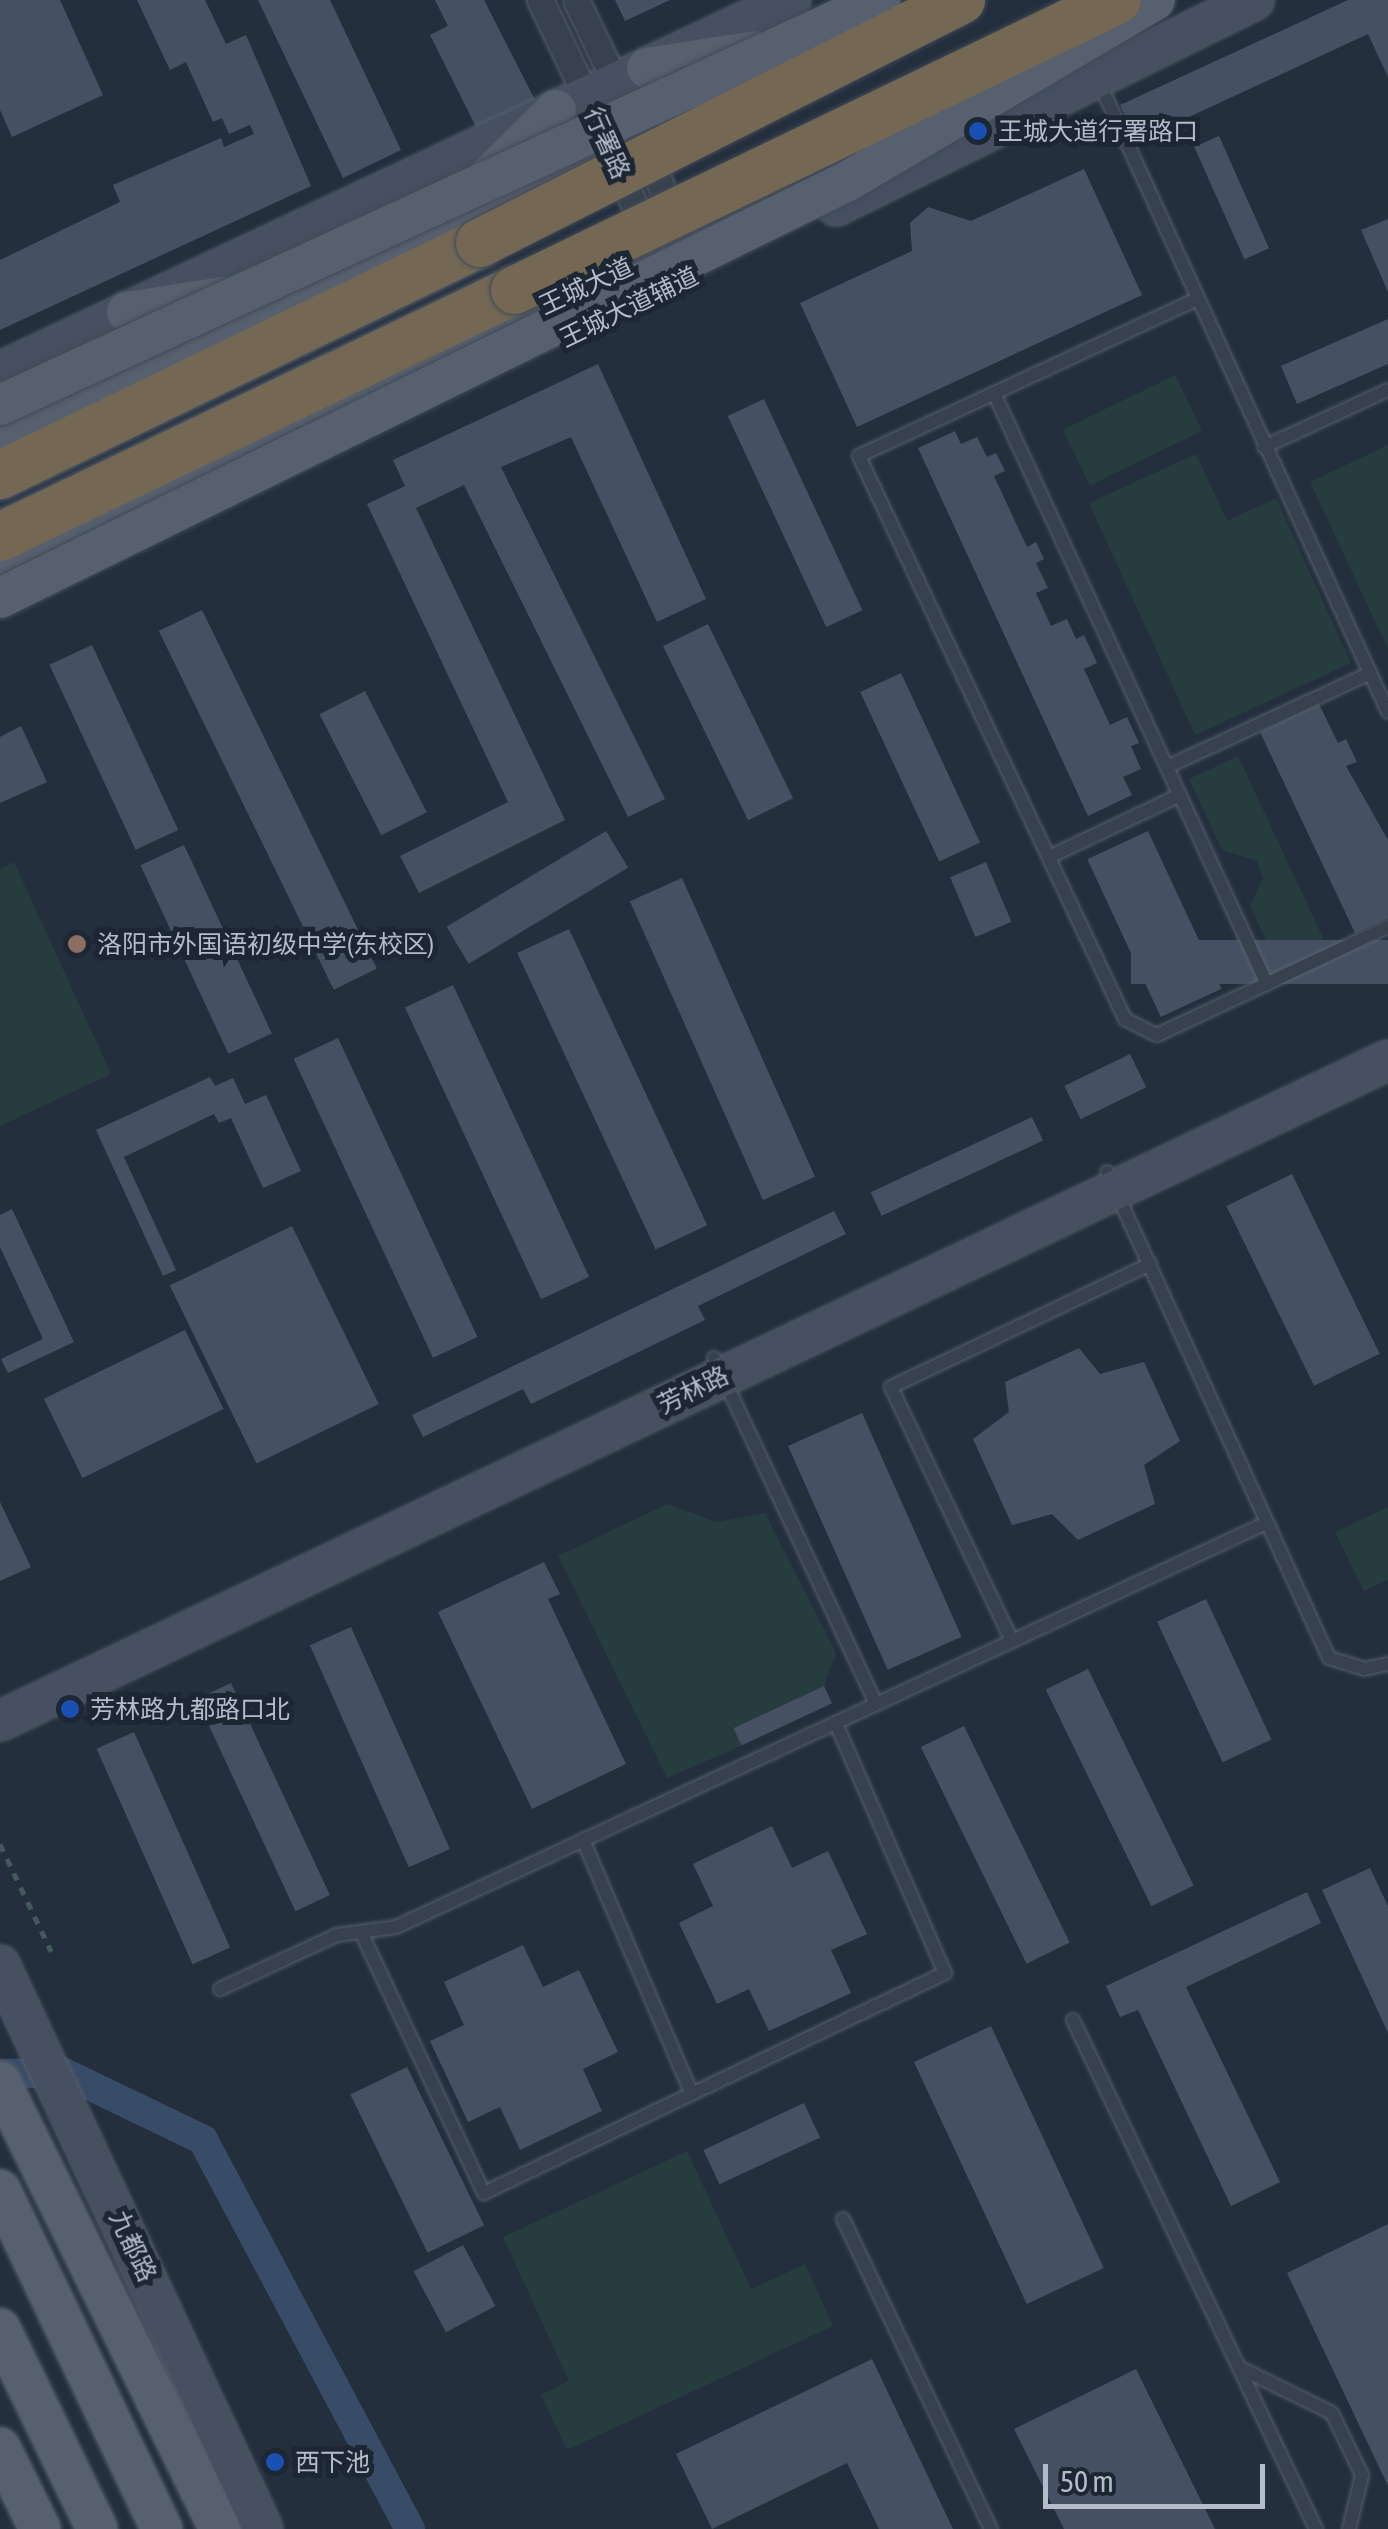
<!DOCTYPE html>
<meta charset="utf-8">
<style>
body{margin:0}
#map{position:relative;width:1388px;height:2529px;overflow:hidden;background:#242f3e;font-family:"Asap Condensed","Noto Sans SC",sans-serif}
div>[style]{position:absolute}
.green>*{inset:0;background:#263c3f;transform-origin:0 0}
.canal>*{height:30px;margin:-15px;padding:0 15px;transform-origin:15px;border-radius:15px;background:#394c67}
.building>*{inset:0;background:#455162;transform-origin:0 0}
.path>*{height:5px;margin-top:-2.5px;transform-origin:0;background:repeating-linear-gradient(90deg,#44595c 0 8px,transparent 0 16px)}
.roads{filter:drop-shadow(0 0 2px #565f6c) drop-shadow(0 0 2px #565f6c)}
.lane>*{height:12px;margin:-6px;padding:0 6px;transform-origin:6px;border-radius:6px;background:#38414e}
.street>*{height:25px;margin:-12.5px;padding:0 12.5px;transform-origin:12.5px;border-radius:12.5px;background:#38414e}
.secondary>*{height:38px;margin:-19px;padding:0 19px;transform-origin:19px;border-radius:19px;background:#465061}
.primary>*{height:40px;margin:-20px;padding:0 20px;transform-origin:20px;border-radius:20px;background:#56606e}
.highway>*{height:48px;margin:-24px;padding:0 24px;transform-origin:24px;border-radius:24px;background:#746855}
.bridges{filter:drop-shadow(0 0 2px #414a57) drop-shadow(0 0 2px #414a57)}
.primary-bridge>*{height:40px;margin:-20px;padding:0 20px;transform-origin:20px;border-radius:20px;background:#56606e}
.highway-bridge>*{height:48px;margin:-24px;padding:0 24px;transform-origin:24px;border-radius:24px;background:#746855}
.dots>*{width:28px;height:28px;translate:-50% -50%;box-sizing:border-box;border:5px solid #1d2633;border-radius:50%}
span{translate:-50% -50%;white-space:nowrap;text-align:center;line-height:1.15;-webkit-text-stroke:10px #1d2633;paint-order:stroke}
.poi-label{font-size:25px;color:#b4bcc9}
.left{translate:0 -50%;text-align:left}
.street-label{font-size:25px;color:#b4bcc9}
.scale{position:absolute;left:1043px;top:2464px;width:222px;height:45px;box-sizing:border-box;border:5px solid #b4bcc9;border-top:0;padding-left:12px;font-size:30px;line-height:35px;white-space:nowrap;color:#b4bcc9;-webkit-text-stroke:8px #1d2633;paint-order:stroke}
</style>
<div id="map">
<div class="green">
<i style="left:1175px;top:375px;width:62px;height:125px;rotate:64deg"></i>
<i style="clip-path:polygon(1388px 445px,1388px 649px,1310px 482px)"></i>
<i style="clip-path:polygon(1196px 454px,1227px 521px,1276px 498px,1351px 663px,1195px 735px,1089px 503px)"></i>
<i style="clip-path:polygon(1238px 756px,1323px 938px,1276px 961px,1250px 906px,1263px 878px,1257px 861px,1222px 850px,1189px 779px)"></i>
<i style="clip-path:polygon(14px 862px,111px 1074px,0 1126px,0 869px)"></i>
<i style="clip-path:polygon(667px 1504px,717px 1522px,765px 1513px,836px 1653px,824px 1686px,734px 1729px,741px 1746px,667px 1778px,558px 1556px)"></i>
<i style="clip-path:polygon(1388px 1507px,1388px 1579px,1364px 1591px,1335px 1532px)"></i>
<i style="clip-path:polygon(687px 2151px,751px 2289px,805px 2264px,833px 2326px,567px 2450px,541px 2395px,569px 2381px,503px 2237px)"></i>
</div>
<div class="canal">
<i style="left:0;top:2074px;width:62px;rotate:-1.8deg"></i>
<i style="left:62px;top:2072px;width:157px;rotate:25.7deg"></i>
<i style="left:203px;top:2140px;width:441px;rotate:62deg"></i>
</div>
<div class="building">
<i style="clip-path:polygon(0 0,60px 0,103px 95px,12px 137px,0 110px)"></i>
<i style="clip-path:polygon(137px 0,205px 0,226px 44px,246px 35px,311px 186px,0 330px,0 260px,120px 202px,113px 185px,221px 138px,224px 147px,254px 134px,250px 125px,229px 134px,222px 118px,213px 122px,186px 62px,170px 70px)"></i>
<i style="clip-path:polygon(258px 0,330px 0,401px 150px,343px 178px)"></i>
<i style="clip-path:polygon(435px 0,484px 0,535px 100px,477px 129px,430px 35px,448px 26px)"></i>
<i style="clip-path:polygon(615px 0,670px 0,625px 21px)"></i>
<i style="clip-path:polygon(1348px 0,1388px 0,1388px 77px,1368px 34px,1137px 141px,1120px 105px)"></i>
<i style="left:1219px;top:136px;width:123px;height:27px;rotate:66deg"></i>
<i style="clip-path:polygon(1084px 169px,1142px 295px,857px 427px,800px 303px,912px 251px,910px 223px,928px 207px,971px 221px)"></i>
<i style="clip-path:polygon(1388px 219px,1388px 292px,1361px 230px)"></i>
<i style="clip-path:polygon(1388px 319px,1388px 364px,1297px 404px,1281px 366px)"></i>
<i style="clip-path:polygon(598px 364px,706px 599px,657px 622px,571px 437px,501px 467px,665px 799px,628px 817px,464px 485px,416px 508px,565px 820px,419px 893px,400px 856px,508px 802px,367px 504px,405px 486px,393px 460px)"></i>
<i style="left:764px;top:399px;width:233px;height:40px;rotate:65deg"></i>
<i style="clip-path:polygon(955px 431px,961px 444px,977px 437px,987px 457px,996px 453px,1005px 471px,994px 476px,1027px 547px,1036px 542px,1044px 559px,1036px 563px,1048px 588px,1036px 593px,1051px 626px,1067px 619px,1076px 639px,1084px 635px,1097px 663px,1084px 669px,1110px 725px,1127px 717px,1139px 743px,1131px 746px,1141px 769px,1123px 777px,1132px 795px,1088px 816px,918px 448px)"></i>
<i style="left:202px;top:610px;width:399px;height:48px;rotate:64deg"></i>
<i style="left:708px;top:624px;width:194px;height:50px;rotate:64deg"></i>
<i style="left:92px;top:645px;width:204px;height:47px;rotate:65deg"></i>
<i style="left:901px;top:673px;width:187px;height:45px;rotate:65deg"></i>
<i style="left:365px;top:691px;width:136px;height:51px;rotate:63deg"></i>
<i style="clip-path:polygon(1319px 704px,1338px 743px,1346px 739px,1357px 762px,1346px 766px,1388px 840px,1388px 918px,1355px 933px,1260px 732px)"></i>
<i style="clip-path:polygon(21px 726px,47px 782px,0 803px,0 737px)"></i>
<i style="left:606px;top:831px;width:43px;height:186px;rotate:59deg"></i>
<i style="left:1148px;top:831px;width:174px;height:67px;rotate:65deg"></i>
<i style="left:184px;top:845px;width:208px;height:48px;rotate:65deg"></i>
<i style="left:986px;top:862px;width:65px;height:39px;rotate:67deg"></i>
<i style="left:682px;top:878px;width:327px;height:57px;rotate:66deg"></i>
<i style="left:569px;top:929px;width:327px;height:57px;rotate:65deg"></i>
<i style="left:1388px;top:940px;width:44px;height:257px;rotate:90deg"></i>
<i style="left:453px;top:985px;width:322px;height:53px;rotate:65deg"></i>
<i style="left:338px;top:1038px;width:330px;height:49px;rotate:65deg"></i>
<i style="left:1130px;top:1054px;width:37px;height:73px;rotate:64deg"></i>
<i style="clip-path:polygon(210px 1077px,215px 1086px,233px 1078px,245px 1104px,266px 1095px,301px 1171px,263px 1188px,231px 1118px,219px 1123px,214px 1114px,124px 1157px,176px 1270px,163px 1276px,96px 1130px)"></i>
<i style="left:1032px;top:1117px;width:26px;height:178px;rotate:65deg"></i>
<i style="left:1292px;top:1174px;width:200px;height:73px;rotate:64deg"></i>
<i style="clip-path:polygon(12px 1209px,74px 1342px,8px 1373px,1px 1359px,43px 1339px,0 1247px,0 1215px)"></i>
<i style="clip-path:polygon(834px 1211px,846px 1234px,698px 1306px,705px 1320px,531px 1404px,523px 1389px,423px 1437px,412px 1415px)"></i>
<i style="left:292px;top:1226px;width:198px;height:136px;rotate:64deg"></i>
<i style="left:185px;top:1330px;width:88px;height:157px;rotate:64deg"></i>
<i style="clip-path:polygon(1079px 1348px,1100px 1374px,1144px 1362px,1180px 1441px,1144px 1465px,1155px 1504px,1078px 1540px,1052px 1514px,1012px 1525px,973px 1439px,1009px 1412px,1005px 1382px)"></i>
<i style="left:862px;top:1413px;width:245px;height:81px;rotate:66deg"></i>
<i style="clip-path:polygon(0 1502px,31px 1567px,0 1581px)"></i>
<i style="clip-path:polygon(544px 1562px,560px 1594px,548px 1599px,626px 1764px,532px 1809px,438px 1612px)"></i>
<i style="left:1206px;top:1599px;width:155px;height:54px;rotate:65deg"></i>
<i style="left:351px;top:1627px;width:243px;height:45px;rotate:66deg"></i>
<i style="left:1088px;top:1669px;width:241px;height:47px;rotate:64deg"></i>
<i style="left:231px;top:1683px;width:234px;height:38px;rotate:65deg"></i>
<i style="left:824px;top:1686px;width:19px;height:100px;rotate:65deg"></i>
<i style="left:964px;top:1726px;width:241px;height:48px;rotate:64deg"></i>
<i style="left:134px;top:1732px;width:236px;height:41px;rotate:66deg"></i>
<i style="clip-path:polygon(772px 1826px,792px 1868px,828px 1851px,867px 1934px,831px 1950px,851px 1993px,769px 2031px,749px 1989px,717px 2004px,679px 1923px,713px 1906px,693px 1864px)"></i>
<i style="clip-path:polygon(1370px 1868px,1388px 1906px,1388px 2033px,1322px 1890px)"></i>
<i style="clip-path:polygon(1307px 1892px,1321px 1923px,1186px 1987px,1280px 2182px,1231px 2206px,1138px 2010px,1120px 2017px,1106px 1986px)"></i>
<i style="clip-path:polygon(523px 1945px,543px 1987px,579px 1970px,618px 2052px,583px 2069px,602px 2111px,520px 2150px,500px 2107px,468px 2122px,430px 2041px,464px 2025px,444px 1982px)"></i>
<i style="left:991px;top:2026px;width:267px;height:85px;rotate:65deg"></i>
<i style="left:407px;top:2067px;width:176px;height:63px;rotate:64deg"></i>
<i style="left:804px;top:2103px;width:38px;height:111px;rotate:65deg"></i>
<i style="clip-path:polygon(1388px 2224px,1388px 2486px,1287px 2273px)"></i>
<i style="left:463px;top:2245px;width:69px;height:56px;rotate:62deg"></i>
<i style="clip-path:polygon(872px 2359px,953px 2529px,879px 2529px,847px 2463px,712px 2529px,676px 2454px)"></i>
<i style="clip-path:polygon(1136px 2369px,1215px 2529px,1064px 2529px,1014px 2429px)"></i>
</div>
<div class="path">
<i style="left:0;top:1844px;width:119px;rotate:64.5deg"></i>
</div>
<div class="roads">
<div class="lane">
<i style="left:1099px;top:82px;width:693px;rotate:65.36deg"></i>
<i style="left:1195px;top:300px;width:370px;rotate:155.1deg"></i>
<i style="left:859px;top:456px;width:623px;rotate:64.71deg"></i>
<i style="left:1125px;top:1019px;width:36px;rotate:27deg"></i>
<i style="left:1157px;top:1035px;width:255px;rotate:-25.1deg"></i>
<i style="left:994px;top:393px;width:651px;rotate:65.21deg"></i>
<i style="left:1264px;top:447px;width:136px;rotate:-24.7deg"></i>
<i style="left:1167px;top:767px;width:224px;rotate:-24.8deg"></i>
<i style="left:1049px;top:857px;width:145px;rotate:-25.3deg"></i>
<i style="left:1107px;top:1172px;width:534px;rotate:65.45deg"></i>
<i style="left:1329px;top:1658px;width:37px;rotate:17deg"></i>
<i style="left:1364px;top:1669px;width:25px;rotate:-12deg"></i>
<i style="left:714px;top:1358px;width:382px;rotate:64.9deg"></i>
<i style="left:1012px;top:1641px;width:281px;rotate:-115.5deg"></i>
<i style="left:891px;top:1387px;width:287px;rotate:-25.4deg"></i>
<i style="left:583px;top:1840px;width:276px;rotate:66.8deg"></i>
<i style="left:361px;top:1932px;width:289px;rotate:64.8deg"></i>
<i style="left:484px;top:2193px;width:511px;rotate:-25.51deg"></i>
<i style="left:945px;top:1973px;width:273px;rotate:-113.6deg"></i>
<i style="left:220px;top:1989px;width:129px;rotate:-24.8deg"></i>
<i style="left:337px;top:1935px;width:60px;rotate:-7.7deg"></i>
<i style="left:396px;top:1927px;width:957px;rotate:-24.9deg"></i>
<i style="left:1073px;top:2020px;width:564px;rotate:64.48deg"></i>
<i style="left:843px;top:2219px;width:344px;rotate:64.5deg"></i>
<i style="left:1240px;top:2368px;width:102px;rotate:26.1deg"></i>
<i style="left:1332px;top:2413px;width:69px;rotate:64.2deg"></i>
<i style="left:1362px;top:2475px;width:56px;rotate:103.5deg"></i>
</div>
<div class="street">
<i style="left:540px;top:0;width:120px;rotate:64.3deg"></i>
<i style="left:576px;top:0;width:104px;rotate:64.4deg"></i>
<i style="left:646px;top:149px;width:80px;rotate:67.9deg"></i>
<i style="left:617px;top:163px;width:80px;rotate:67.9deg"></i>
</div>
<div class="secondary">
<i style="left:836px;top:206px;width:466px;rotate:-26.2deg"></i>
<i style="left:0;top:372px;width:874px;rotate:-25.19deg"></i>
<i style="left:0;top:1721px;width:1537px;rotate:-25.46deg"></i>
<i style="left:0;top:1965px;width:622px;rotate:65deg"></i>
</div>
<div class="primary">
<i style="left:647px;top:68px;width:109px;rotate:-8.9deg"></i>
<i style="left:484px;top:181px;width:101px;rotate:-44.6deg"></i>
<i style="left:127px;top:312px;width:97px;rotate:-8.9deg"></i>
<i style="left:0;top:442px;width:738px;rotate:-25.94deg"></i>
<i style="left:0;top:563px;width:988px;rotate:-25.55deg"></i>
<i style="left:0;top:2082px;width:498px;rotate:63.8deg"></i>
<i style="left:0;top:2190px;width:376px;rotate:64.5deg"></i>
<i style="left:0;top:2329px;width:222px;rotate:64.1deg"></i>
<i style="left:0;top:2448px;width:90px;rotate:63.7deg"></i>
</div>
<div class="highway">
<i style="left:0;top:475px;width:533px;rotate:-25.8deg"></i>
<i style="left:0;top:537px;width:571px;rotate:-25.62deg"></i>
</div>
</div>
<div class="bridges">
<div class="primary-bridge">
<i style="left:0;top:405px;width:969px;rotate:-24.71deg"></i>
<i style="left:0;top:598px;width:945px;rotate:-26.19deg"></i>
<i style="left:848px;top:181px;width:356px;rotate:-30.5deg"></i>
</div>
<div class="highway-bridge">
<i style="left:480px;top:243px;width:539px;rotate:-26.8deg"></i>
<i style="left:515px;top:290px;width:668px;rotate:-25.72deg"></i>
</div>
</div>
<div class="dots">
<i style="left:978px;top:131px;background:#1a4fb4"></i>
<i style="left:77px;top:944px;background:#8d6e63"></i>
<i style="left:70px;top:1709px;background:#1a4fb4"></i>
<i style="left:275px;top:2462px;background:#1a4fb4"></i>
</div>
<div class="poi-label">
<span class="left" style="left:998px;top:131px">王城大道行署路口</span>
<span class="left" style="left:97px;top:944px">洛阳市外国语初级中学(东校区)</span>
<span class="left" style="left:90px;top:1709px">芳林路九都路口北</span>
<span class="left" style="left:295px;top:2462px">西下池</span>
</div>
<div class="street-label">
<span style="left:607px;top:143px;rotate:66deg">行署路</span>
<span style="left:586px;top:286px;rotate:-25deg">王城大道</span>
<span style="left:629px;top:307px;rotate:-26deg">王城大道辅道</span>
<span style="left:693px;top:1390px;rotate:-26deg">芳林路</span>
<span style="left:133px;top:2246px;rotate:65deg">九都路</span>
</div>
<div class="scale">50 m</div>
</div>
